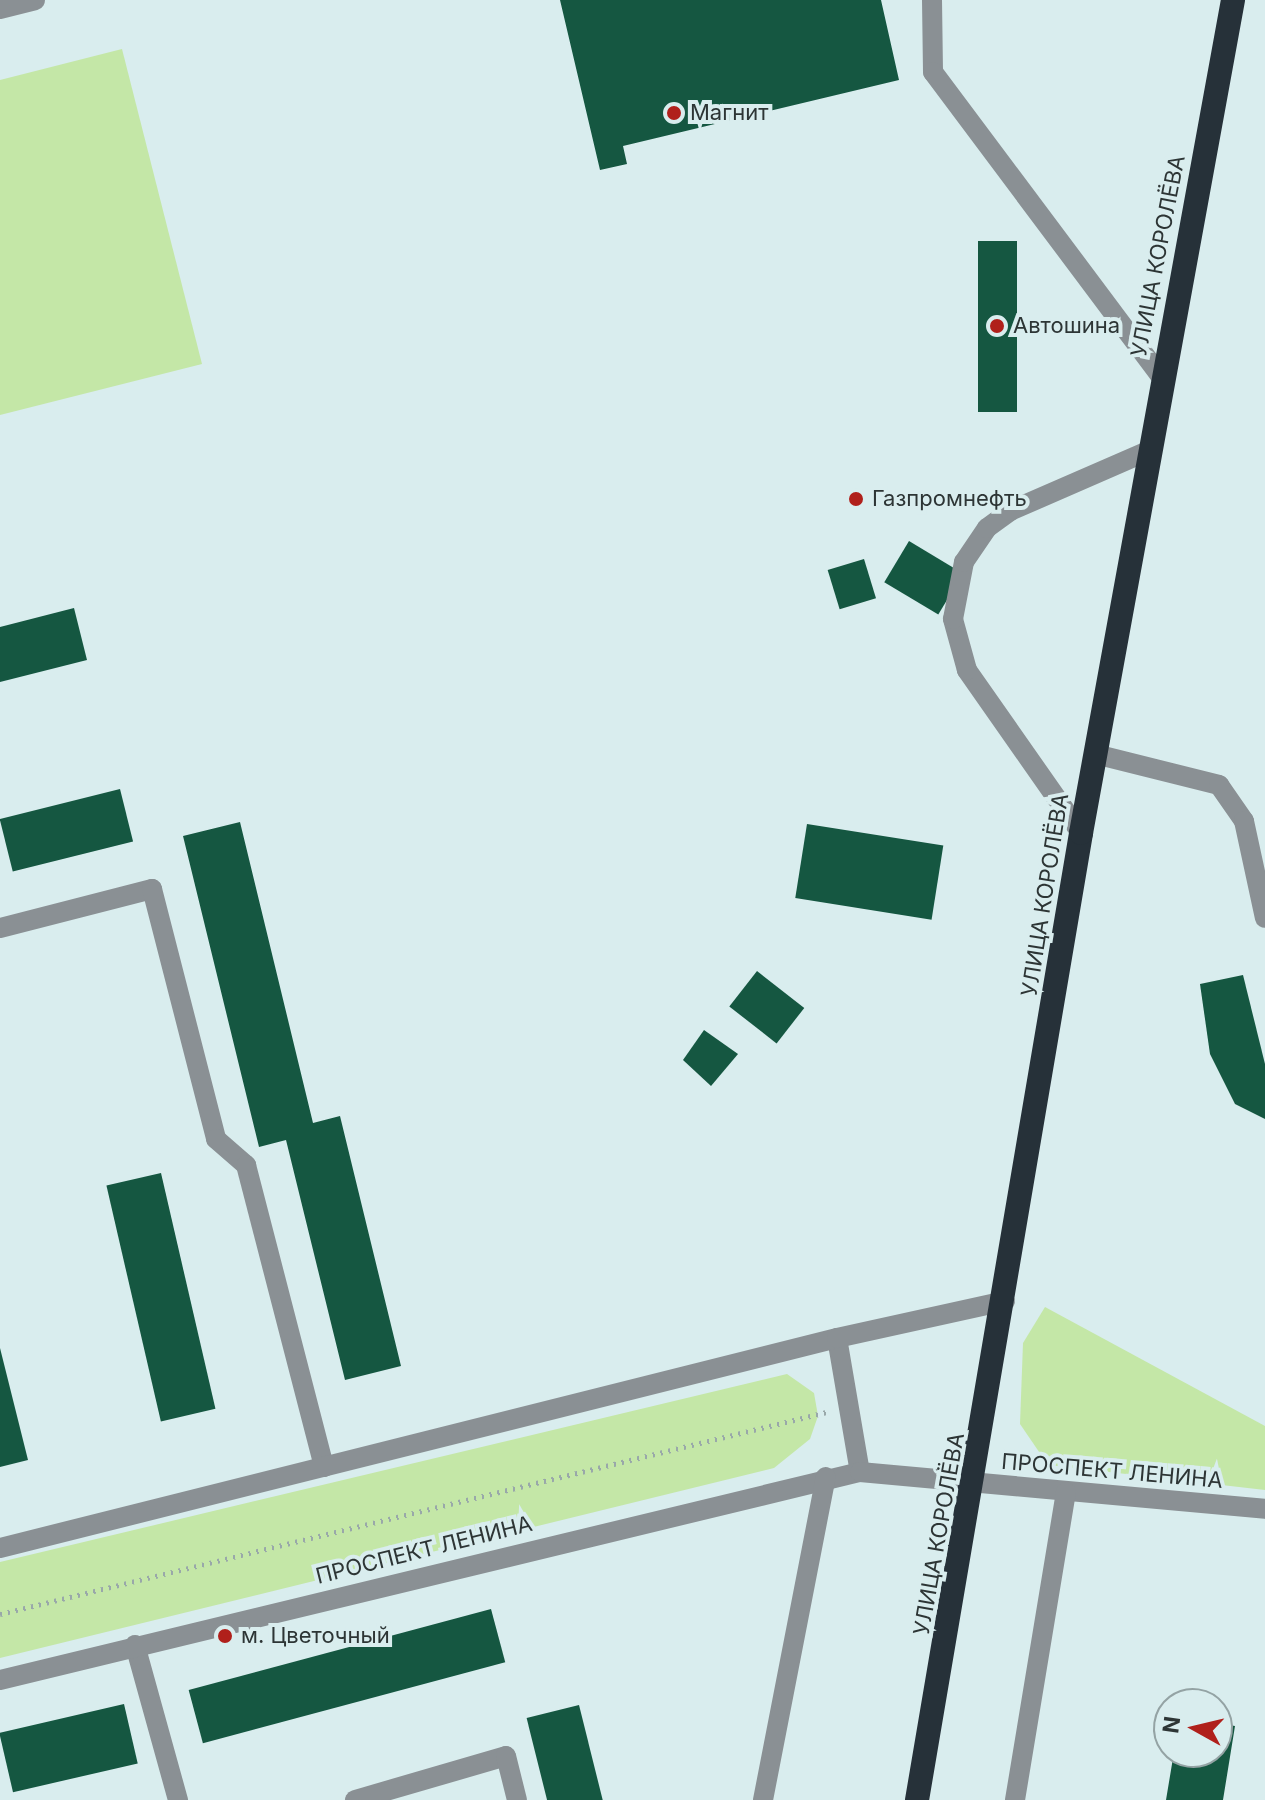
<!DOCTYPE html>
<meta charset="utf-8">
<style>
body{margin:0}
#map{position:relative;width:1265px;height:1800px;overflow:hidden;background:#d9edee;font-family:Inter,sans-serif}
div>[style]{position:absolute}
.green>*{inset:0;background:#c4e7a7}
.building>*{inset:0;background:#155741;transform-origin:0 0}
.path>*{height:5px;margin-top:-2.5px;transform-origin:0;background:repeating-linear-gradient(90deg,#99a8a9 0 2px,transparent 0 8px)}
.minor>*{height:20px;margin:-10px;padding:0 10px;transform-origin:10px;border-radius:10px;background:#8a9094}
.highway>*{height:24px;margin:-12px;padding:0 12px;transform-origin:12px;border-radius:12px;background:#263139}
.dots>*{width:22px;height:22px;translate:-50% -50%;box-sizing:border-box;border:4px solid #d9edee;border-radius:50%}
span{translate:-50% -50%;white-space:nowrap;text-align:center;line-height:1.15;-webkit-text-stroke:8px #d9edee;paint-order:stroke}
.poi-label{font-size:22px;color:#2d3535}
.left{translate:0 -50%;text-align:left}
.street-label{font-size:22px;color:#2d3535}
.north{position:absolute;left:1153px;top:1688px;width:80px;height:80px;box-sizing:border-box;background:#d9edee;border:2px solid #94a3a4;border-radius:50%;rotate:278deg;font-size:22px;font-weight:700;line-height:32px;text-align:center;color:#2d3535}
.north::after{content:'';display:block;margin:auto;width:28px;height:36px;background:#b0201b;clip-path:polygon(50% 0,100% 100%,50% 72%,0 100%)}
</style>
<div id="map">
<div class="green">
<i style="clip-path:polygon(122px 49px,202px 364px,0 415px,0 80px)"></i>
<i style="clip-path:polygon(1045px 1307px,1265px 1426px,1265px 1490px,1048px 1465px,1020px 1424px,1023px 1343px)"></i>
<i style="clip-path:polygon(787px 1374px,814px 1393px,818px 1416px,810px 1439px,774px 1468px,0 1658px,0 1562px)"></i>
</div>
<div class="building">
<i style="clip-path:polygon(560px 0,881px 0,899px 80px,623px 146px,627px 164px,600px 170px)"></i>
<i style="left:978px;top:241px;width:39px;height:171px"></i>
<i style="left:909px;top:541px;width:63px;height:48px;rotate:31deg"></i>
<i style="left:864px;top:559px;width:41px;height:38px;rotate:73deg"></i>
<i style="clip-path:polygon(74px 608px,87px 660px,0 682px,0 627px)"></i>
<i style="left:120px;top:789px;width:54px;height:124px;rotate:76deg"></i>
<i style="clip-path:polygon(240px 822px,313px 1123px,340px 1116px,401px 1366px,345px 1380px,286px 1140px,259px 1147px,183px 836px)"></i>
<i style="left:807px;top:824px;width:138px;height:75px;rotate:9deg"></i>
<i style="left:757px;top:971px;width:60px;height:45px;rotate:38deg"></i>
<i style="clip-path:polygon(1243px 975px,1265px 1064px,1265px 1119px,1235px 1104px,1210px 1054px,1200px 984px)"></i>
<i style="clip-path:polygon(704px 1030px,738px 1054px,711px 1086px,683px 1060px)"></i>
<i style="left:161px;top:1173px;width:242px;height:56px;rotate:77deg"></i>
<i style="clip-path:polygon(0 1348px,28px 1460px,0 1467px)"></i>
<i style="left:491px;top:1609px;width:55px;height:313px;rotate:75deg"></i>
<i style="left:124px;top:1704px;width:61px;height:128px;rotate:77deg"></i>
<i style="left:579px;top:1705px;width:98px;height:54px;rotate:76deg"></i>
<i style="clip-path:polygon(1217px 1723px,1235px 1726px,1223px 1800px,1166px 1800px,1174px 1752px,1217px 1752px)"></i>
</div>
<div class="path">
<i style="left:0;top:1614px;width:851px;rotate:-13.73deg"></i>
</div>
<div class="minor">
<i style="left:932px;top:0;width:72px;rotate:89.2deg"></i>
<i style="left:933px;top:72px;width:382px;rotate:53.2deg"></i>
<i style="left:0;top:9px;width:36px;rotate:-14deg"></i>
<i style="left:1095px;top:754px;width:128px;rotate:14deg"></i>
<i style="left:1219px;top:785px;width:44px;rotate:55.2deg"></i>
<i style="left:1244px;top:821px;width:99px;rotate:77.8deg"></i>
<i style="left:1081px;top:833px;width:199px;rotate:-125deg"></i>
<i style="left:967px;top:670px;width:53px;rotate:-105.4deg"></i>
<i style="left:953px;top:619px;width:58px;rotate:-79.1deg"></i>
<i style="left:964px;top:562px;width:41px;rotate:-55.9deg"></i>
<i style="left:987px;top:528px;width:29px;rotate:-36deg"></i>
<i style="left:1010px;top:511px;width:150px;rotate:-23.5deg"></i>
<i style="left:0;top:928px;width:157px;rotate:-14.4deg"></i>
<i style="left:152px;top:889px;width:258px;rotate:75.6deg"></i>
<i style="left:216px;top:1139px;width:40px;rotate:41deg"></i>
<i style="left:246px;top:1165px;width:312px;rotate:75.5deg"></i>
<i style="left:837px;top:1338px;width:136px;rotate:80.3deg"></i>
<i style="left:0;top:1548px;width:863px;rotate:-14.08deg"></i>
<i style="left:837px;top:1338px;width:172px;rotate:-12.4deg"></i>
<i style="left:135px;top:1645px;width:161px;rotate:74.5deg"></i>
<i style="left:0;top:1680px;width:885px;rotate:-13.6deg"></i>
<i style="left:860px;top:1472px;width:407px;rotate:5.2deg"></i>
<i style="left:355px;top:1800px;width:157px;rotate:-16.2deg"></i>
<i style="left:506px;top:1756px;width:45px;rotate:76deg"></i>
<i style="left:763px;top:1800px;width:329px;rotate:-79deg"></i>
<i style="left:1015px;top:1800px;width:312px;rotate:-80.6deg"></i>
</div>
<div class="highway">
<i style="left:917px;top:1800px;width:981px;rotate:-80.37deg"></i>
<i style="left:1081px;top:833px;width:847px;rotate:-79.66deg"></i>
</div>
<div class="dots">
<i style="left:674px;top:113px;background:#b0201b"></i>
<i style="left:997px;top:326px;background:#b0201b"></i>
<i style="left:856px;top:499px;background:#b0201b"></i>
<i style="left:225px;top:1636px;background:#b0201b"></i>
</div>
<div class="poi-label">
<span class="left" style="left:690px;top:113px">Магнит</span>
<span class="left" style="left:1013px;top:326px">Автошина</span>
<span class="left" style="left:872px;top:499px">Газпромнефть</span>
<span class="left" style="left:241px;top:1636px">м. Цветочный</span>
</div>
<div class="street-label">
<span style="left:1158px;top:256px;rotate:-79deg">УЛИЦА КОРОЛЁВА</span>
<span style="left:1045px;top:895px;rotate:-81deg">УЛИЦА КОРОЛЁВА</span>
<span style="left:1112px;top:1471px;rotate:5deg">ПРОСПЕКТ ЛЕНИНА</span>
<span style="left:939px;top:1534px;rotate:-80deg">УЛИЦА КОРОЛЁВА</span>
<span style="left:424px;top:1550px;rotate:-14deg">ПРОСПЕКТ ЛЕНИНА</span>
</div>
<div class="north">N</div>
</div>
